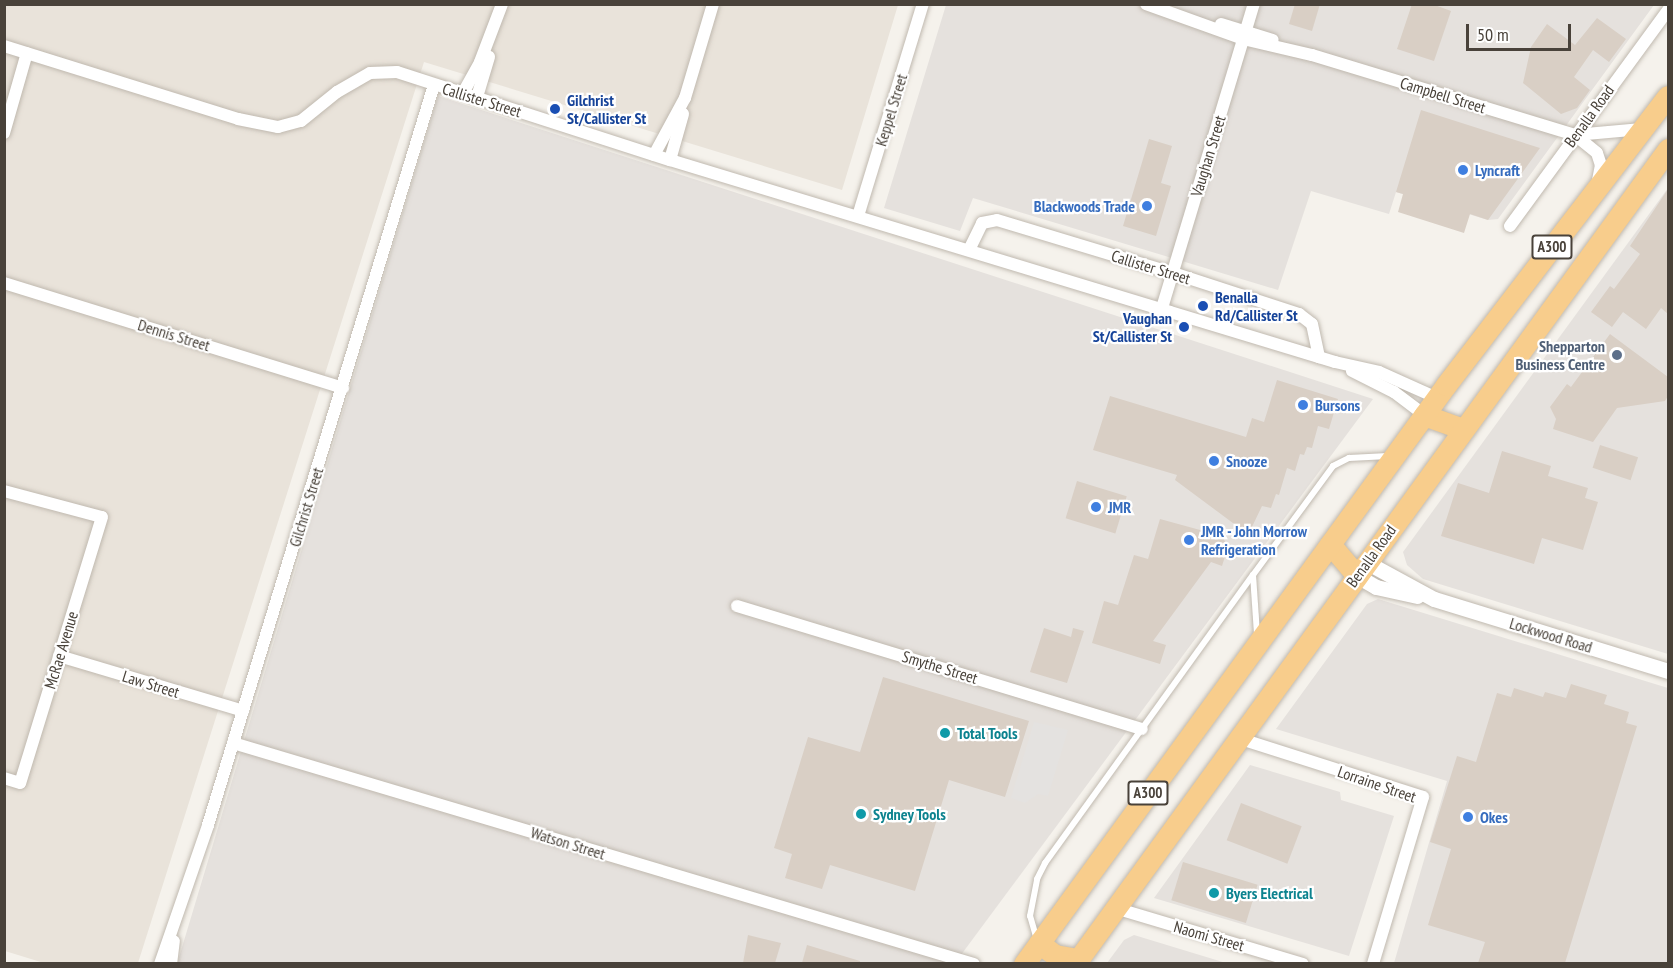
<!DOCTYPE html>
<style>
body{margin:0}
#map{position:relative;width:1673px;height:968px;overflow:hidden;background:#f5f2ec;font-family:"PT Sans Narrow",sans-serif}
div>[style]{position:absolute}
.residential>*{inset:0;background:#e9e3da}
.industrial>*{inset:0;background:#e5e1dd}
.parking>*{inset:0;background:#e4e2e0}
.building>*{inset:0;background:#d9cfc5;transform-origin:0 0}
.roads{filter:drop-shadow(0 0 2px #c0b9af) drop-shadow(0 0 2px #c0b9af)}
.service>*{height:6px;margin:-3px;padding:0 3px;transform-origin:3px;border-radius:3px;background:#fff}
.minor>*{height:12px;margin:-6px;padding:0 6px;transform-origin:6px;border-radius:6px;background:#fff}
.tertiary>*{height:15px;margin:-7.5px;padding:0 7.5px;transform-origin:7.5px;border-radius:7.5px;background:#fff}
.trunk>*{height:21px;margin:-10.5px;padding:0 10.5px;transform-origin:10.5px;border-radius:10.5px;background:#f8cd8c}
.dots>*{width:16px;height:16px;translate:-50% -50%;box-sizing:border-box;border:3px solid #fff;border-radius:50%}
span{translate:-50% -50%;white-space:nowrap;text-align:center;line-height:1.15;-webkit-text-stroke:4.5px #fff;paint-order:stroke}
.shield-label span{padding:2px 4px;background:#fff;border:2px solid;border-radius:4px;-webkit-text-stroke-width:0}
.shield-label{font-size:15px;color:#49423a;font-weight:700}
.street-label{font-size:16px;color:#49423a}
.transit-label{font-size:16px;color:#164399;font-weight:700}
.left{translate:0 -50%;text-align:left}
.right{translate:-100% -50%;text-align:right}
.shop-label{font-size:16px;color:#366cbe;font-weight:700}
.service-label{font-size:16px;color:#4e5e75;font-weight:700}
.culture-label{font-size:16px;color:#0d838f;font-weight:700}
.frame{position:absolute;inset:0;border:6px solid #49423a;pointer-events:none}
.scale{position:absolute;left:1466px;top:24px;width:105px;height:27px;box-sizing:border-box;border:3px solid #49423a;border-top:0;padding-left:8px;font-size:18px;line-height:21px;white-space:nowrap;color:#49423a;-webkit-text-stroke:4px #fff;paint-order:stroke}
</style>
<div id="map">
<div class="residential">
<i style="clip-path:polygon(5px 5px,898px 5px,842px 190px,424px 62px,138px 963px,44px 963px,5px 951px)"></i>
</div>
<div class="industrial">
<i style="clip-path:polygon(946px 5px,1654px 5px,1498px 219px,1488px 220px,1396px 192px,1389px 214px,1311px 191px,1278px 290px,973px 198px,960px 231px,884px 208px)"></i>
<i style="clip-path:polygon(438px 96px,1373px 399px,955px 963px,177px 964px)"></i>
<i style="clip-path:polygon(1668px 188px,1668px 654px,1423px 579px,1407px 565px,1403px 552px)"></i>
<i style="clip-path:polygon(1378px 599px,1668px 688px,1668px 963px,1394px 963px,1447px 781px,1276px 729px,1367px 604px)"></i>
<i style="clip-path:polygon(1250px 765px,1340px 792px,1341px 800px,1394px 816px,1349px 956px,1154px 898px)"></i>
<i style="clip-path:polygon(1134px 935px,1226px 963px,1107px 963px,1124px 940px)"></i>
</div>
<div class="parking">
<i style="clip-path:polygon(1034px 722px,1068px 730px,1048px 796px,1038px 794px,1025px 803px,1011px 798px)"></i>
</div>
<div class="building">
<i style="clip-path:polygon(1295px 4px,1320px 4px,1312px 31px,1289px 24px)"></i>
<i style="clip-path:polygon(1412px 4px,1432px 4px,1451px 11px,1434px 61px,1397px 49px)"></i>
<i style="clip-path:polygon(1597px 18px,1626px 39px,1609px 62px,1593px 50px,1574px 77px,1590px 90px,1577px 108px,1561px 114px,1523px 83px,1531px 47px,1547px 24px,1575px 45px)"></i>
<i style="clip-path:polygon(1421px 110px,1540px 148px,1488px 220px,1470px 214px,1464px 233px,1398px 212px,1403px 194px,1396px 192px)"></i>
<i style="clip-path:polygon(1149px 139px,1172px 146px,1161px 183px,1171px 186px,1156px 236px,1123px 226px)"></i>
<i style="clip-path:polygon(1668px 189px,1668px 314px,1661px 308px,1646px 329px,1623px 312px,1612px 327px,1591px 312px,1610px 286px,1614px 289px,1640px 254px,1630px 246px)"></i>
<i style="clip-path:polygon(1610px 334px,1668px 377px,1668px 396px,1665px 401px,1617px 408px,1593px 442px,1553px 429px,1556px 419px,1550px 407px,1567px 384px,1571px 387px)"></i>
<i style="clip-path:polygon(1277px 380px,1338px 399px,1329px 429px,1318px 426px,1312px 448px,1307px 447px,1304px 455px,1300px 454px,1295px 471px,1287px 468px,1279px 495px,1276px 494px,1271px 508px,1262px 506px,1250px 531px,1241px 529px,1175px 480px,1177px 475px,1093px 450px,1110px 396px,1246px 437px,1252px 418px,1264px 422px)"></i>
<i style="left:1600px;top:445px;width:40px;height:24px;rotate:18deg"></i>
<i style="clip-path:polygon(1502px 451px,1551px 466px,1548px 476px,1588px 488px,1585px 498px,1598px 502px,1583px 550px,1542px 538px,1534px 564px,1441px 536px,1458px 483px,1489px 493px)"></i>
<i style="left:1077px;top:481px;width:52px;height:39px;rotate:17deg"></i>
<i style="clip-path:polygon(1160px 519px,1222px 536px,1228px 547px,1222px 566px,1211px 562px,1153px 641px,1166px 645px,1160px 664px,1092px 643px,1104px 601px,1118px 605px,1134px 555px,1148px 559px)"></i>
<i style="clip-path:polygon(1044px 628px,1071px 637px,1073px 628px,1084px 631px,1067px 683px,1030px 672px)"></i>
<i style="clip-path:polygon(883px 677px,1029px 721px,1005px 797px,949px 780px,915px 891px,830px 865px,822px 889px,785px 878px,792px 854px,774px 848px,808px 737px,860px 752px)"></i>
<i style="clip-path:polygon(1571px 684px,1607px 695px,1604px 704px,1629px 712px,1626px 723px,1637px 726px,1565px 963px,1478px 963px,1485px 942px,1428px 925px,1451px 849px,1430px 842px,1457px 756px,1476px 762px,1497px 693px,1511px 697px,1514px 688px,1543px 697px,1545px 692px,1566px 698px)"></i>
<i style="left:1241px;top:803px;width:65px;height:40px;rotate:21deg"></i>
<i style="left:1183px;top:862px;width:78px;height:40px;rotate:17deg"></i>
<i style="clip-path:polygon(748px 935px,781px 943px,775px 963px,743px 963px)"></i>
<i style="clip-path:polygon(807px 945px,860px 961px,860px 963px,802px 963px)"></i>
</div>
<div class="roads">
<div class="service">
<i style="left:1253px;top:575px;width:58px;rotate:86.1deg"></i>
<i style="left:1037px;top:940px;width:25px;rotate:-106deg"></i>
<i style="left:1030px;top:916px;width:38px;rotate:-79deg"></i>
<i style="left:1037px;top:879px;width:18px;rotate:-63deg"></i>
<i style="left:1045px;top:863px;width:355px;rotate:-54.2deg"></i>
<i style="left:1253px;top:575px;width:135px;rotate:-53.7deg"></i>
<i style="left:1333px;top:466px;width:18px;rotate:-27deg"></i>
<i style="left:1349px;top:458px;width:39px;rotate:-3deg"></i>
</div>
<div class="minor">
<i style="left:1146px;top:4px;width:103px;rotate:19.8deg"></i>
<i style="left:1243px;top:39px;width:71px;rotate:13.1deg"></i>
<i style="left:1312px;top:55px;width:275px;rotate:16.9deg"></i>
<i style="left:1575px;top:135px;width:28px;rotate:39deg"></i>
<i style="left:1597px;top:153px;width:13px;rotate:72deg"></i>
<i style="left:1601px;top:165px;width:16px;rotate:101deg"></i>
<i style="left:1221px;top:24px;width:54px;rotate:17.1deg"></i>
<i style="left:4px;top:46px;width:245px;rotate:17.3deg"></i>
<i style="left:238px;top:119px;width:41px;rotate:11.3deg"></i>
<i style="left:278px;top:127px;width:24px;rotate:-15deg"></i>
<i style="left:301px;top:121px;width:46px;rotate:-38.9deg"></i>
<i style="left:337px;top:92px;width:38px;rotate:-30deg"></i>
<i style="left:370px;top:73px;width:27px;rotate:-2deg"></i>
<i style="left:397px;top:72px;width:287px;rotate:17.9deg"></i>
<i style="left:670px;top:160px;width:695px;rotate:16.9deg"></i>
<i style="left:1335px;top:362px;width:45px;rotate:12.8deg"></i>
<i style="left:1379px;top:372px;width:64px;rotate:24.1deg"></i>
<i style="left:463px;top:93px;width:35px;rotate:-61deg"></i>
<i style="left:480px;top:62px;width:62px;rotate:-69.2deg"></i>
<i style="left:477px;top:97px;width:42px;rotate:-73.3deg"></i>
<i style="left:4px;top:133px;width:83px;rotate:-74deg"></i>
<i style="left:1575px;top:135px;width:67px;rotate:-5.1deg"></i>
<i style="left:654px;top:155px;width:65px;rotate:-61.5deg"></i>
<i style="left:685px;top:98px;width:98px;rotate:-73.4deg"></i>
<i style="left:670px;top:160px;width:48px;rotate:-74.2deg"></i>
<i style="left:858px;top:216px;width:222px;rotate:-73deg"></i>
<i style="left:1510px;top:226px;width:268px;rotate:-53.8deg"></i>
<i style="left:969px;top:250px;width:30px;rotate:-64deg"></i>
<i style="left:982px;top:223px;width:15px;rotate:-11deg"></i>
<i style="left:997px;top:220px;width:184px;rotate:16.8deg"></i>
<i style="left:1173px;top:273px;width:133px;rotate:18deg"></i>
<i style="left:1299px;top:314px;width:16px;rotate:38deg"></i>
<i style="left:1312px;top:324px;width:34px;rotate:78deg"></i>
<i style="left:4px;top:283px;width:355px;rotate:17.2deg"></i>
<i style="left:1162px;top:308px;width:318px;rotate:-73.2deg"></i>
<i style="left:1352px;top:371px;width:47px;rotate:26.6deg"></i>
<i style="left:1394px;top:392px;width:38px;rotate:37deg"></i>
<i style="left:4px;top:491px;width:101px;rotate:14.9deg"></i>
<i style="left:102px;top:517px;width:278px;rotate:107.1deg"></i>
<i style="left:20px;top:783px;width:17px;rotate:-163deg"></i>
<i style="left:737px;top:606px;width:423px;rotate:16.9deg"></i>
<i style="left:59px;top:656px;width:192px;rotate:16.6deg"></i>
<i style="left:1238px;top:738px;width:194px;rotate:17.7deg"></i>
<i style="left:1423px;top:797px;width:174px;rotate:106.7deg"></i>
<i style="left:233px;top:743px;width:773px;rotate:16.61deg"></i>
<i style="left:1115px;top:908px;width:196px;rotate:16.6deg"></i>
<i style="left:160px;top:964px;width:147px;rotate:-70.9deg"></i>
<i style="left:208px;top:825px;width:774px;rotate:-73.02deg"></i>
<i style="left:171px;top:964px;width:23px;rotate:-83deg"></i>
</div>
<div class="tertiary">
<i style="left:1366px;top:562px;width:77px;rotate:28.6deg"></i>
<i style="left:1434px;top:599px;width:245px;rotate:17.1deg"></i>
<i style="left:1357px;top:576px;width:22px;rotate:30deg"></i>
<i style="left:1376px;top:587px;width:42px;rotate:12.4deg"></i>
</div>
<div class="trunk">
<i style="left:1424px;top:415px;width:41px;rotate:19.7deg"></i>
<i style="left:1330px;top:544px;width:42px;rotate:49.8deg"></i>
<i style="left:1039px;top:943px;width:20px;rotate:37deg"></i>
<i style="left:1055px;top:955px;width:23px;rotate:10deg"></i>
<i style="left:1024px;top:964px;width:716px;rotate:-53.91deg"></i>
<i style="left:1446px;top:385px;width:364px;rotate:-52.5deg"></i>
<i style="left:1075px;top:964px;width:1008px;rotate:-53.96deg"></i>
</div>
</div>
<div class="dots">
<i style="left:555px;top:109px;background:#1a4fb4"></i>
<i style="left:1463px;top:170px;background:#3f7fe0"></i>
<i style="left:1147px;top:206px;background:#3f7fe0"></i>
<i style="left:1203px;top:306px;background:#1a4fb4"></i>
<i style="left:1184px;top:327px;background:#1a4fb4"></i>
<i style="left:1617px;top:355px;background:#5c6f8a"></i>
<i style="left:1303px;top:405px;background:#3f7fe0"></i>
<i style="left:1214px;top:461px;background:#3f7fe0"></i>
<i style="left:1096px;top:507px;background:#3f7fe0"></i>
<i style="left:1189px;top:540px;background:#3f7fe0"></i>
<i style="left:945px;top:733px;background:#0f9aa8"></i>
<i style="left:861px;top:814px;background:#0f9aa8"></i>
<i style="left:1468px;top:817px;background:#3f7fe0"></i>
<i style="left:1214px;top:893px;background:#0f9aa8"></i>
</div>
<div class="shield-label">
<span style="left:1552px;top:247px">A300</span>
<span style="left:1148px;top:793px">A300</span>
</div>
<div class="street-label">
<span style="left:1443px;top:95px;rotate:17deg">Campbell Street</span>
<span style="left:482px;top:100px;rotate:17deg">Callister Street</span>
<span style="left:891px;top:110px;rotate:-73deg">Keppel Street</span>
<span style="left:1589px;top:116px;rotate:-54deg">Benalla Road</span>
<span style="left:1208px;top:156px;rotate:-73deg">Vaughan Street</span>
<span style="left:1151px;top:267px;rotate:17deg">Callister Street</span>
<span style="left:174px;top:335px;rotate:17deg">Dennis Street</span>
<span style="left:306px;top:507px;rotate:-73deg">Gilchrist Street</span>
<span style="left:1371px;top:556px;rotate:-54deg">Benalla Road</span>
<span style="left:1551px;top:635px;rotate:17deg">Lockwood Road</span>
<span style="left:61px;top:650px;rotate:-73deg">McRae Avenue</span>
<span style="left:940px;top:667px;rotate:17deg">Smythe Street</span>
<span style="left:151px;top:684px;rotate:17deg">Law Street</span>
<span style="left:1377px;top:784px;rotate:19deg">Lorraine Street</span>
<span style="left:568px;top:843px;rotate:17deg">Watson Street</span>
<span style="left:1209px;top:936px;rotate:16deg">Naomi Street</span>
</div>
<div class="transit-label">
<span class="left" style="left:567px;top:109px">Gilchrist<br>St/Callister St</span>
<span class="left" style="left:1215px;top:306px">Benalla<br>Rd/Callister St</span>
<span class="right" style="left:1172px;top:327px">Vaughan<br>St/Callister St</span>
</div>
<div class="shop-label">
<span class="left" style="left:1475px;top:170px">Lyncraft</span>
<span class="right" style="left:1135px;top:206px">Blackwoods Trade</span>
<span class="left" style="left:1315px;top:405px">Bursons</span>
<span class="left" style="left:1226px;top:461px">Snooze</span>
<span class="left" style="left:1108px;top:507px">JMR</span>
<span class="left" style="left:1201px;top:540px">JMR - John Morrow<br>Refrigeration</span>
<span class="left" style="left:1480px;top:817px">Okes</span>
</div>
<div class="service-label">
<span class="right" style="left:1605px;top:355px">Shepparton<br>Business Centre</span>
</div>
<div class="culture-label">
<span class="left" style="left:957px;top:733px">Total Tools</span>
<span class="left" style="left:873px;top:814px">Sydney Tools</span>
<span class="left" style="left:1226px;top:893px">Byers Electrical</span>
</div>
<div class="frame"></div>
<div class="scale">50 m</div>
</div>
